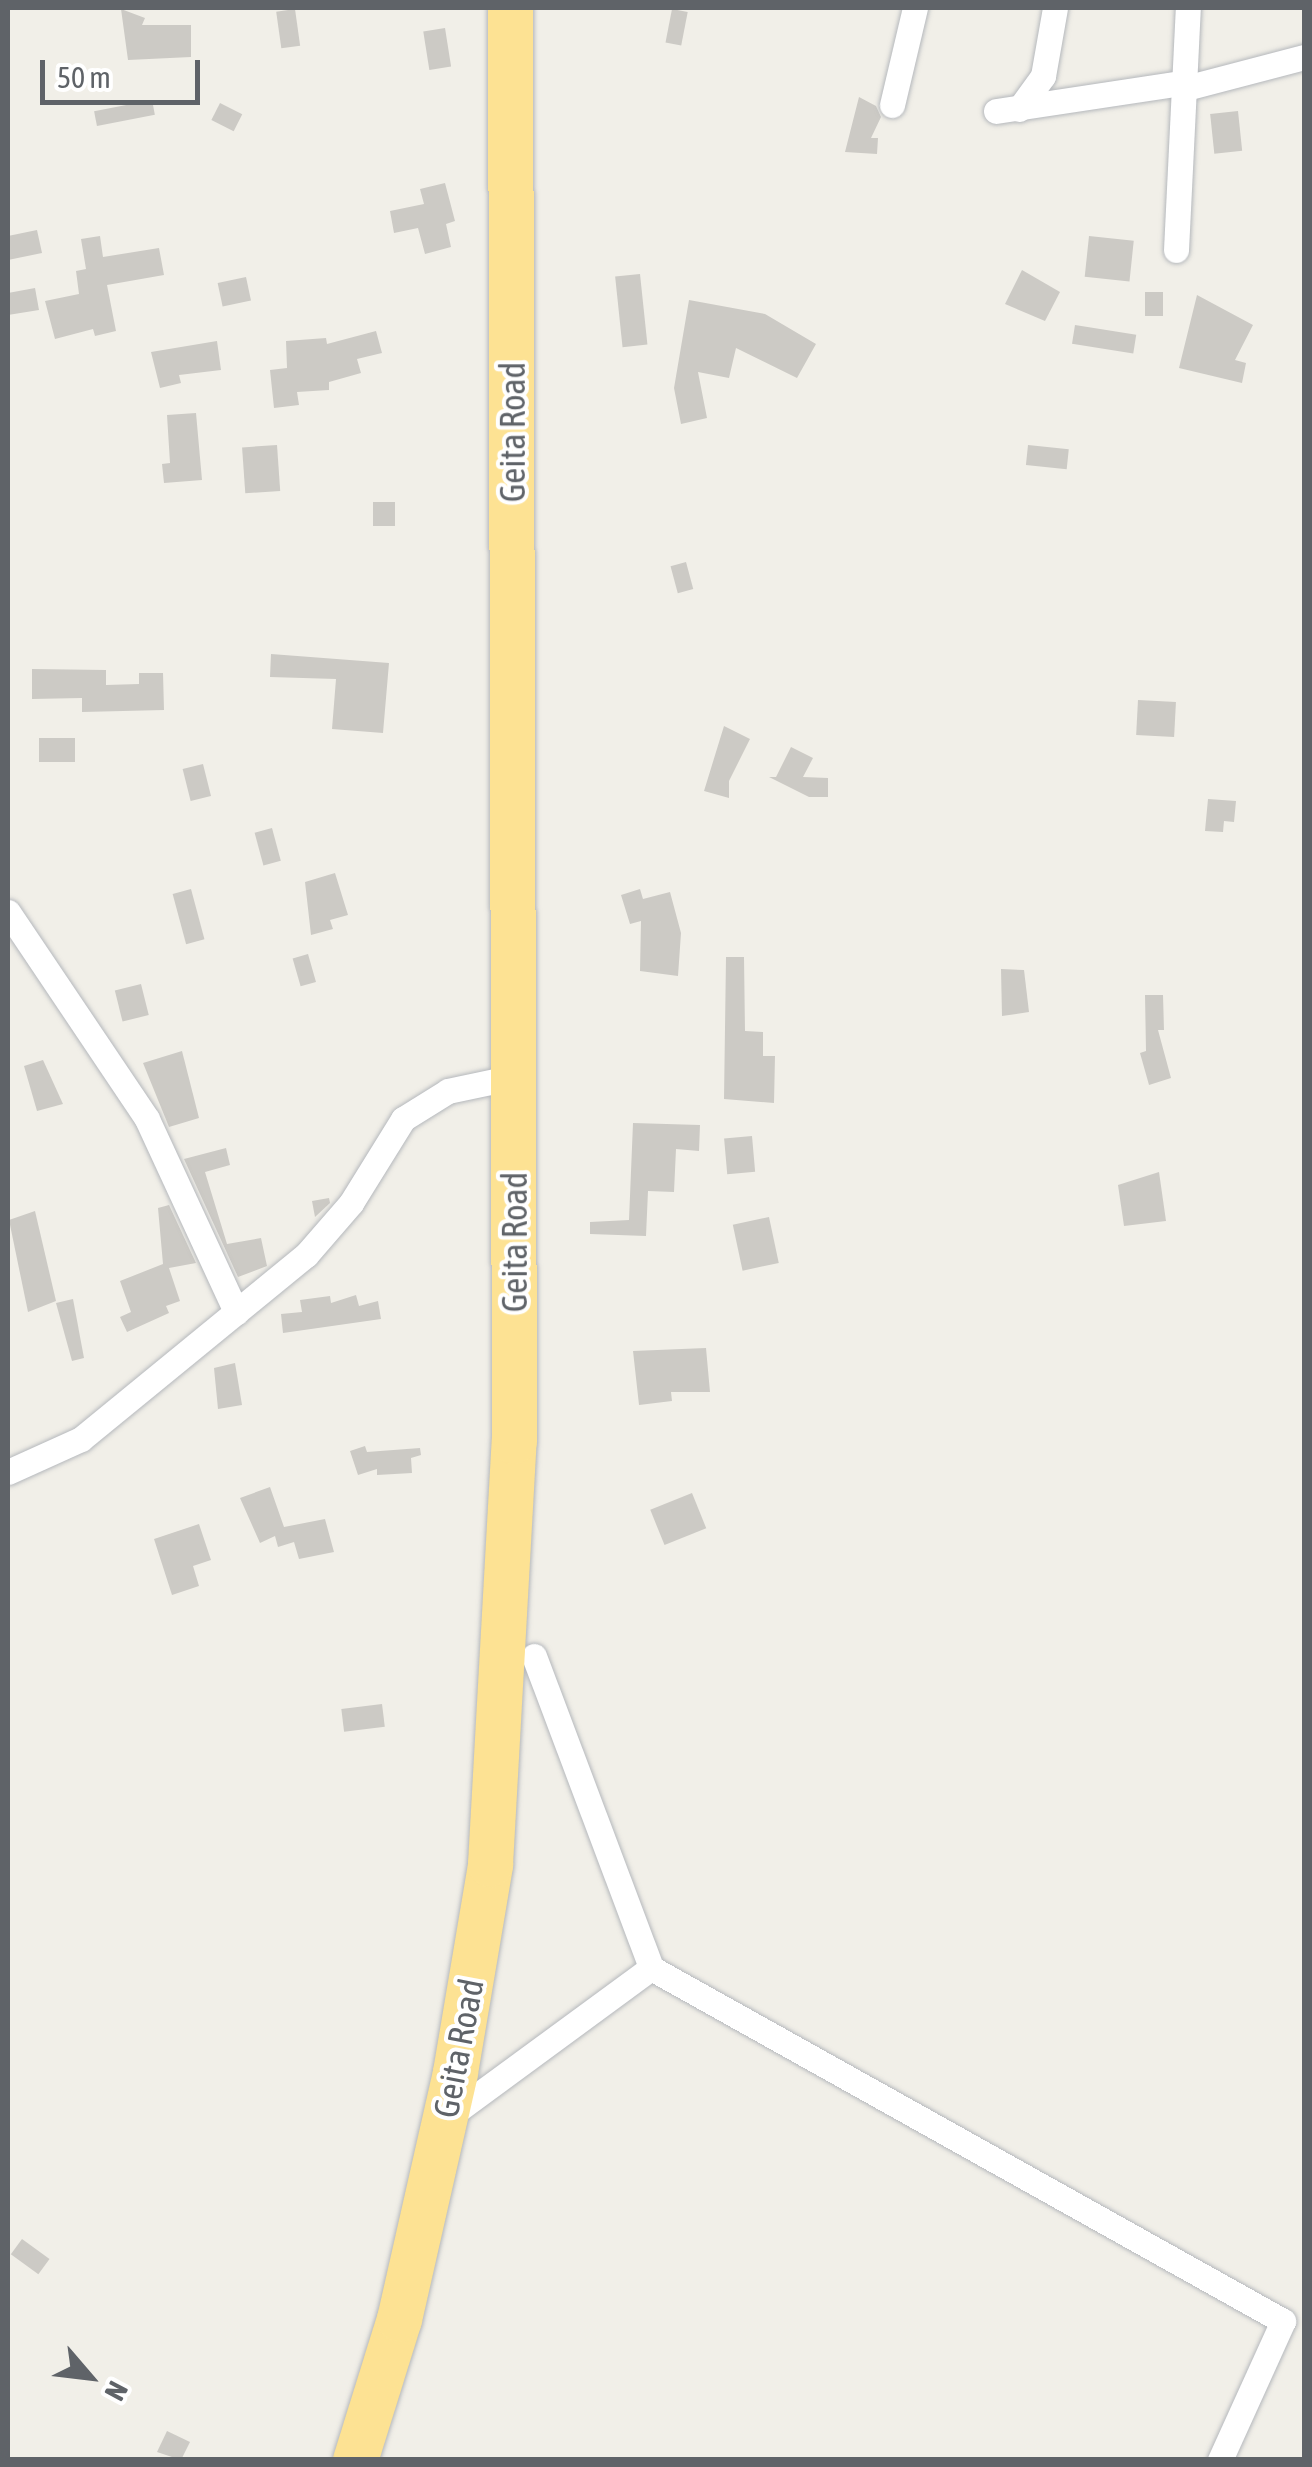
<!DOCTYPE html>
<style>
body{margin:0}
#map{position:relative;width:1312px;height:2467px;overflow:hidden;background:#f1efe8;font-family:"Asap Condensed",sans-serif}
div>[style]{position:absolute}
.building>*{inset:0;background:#cccac5;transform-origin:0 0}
.roads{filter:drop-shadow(0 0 2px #b5b8bc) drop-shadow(0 0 2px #b5b8bc)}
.street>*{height:25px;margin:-12.5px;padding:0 12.5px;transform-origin:12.5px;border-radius:12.5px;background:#fff}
.highway>*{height:45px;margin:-22.5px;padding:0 22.5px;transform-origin:22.5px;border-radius:22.5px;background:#fde293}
span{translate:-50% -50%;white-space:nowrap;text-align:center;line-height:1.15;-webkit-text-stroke:8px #fff;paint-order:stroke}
.street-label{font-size:35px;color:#5f6368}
.frame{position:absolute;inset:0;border:10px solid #5f6368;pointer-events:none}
.north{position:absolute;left:40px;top:2327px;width:100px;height:100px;-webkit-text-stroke:8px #fff;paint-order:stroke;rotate:118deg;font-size:28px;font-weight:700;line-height:40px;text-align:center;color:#5f6368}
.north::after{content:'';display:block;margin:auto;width:35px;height:45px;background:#5f6368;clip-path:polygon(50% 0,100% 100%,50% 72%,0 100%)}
.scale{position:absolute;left:40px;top:60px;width:160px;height:45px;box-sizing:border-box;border:5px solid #5f6368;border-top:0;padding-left:12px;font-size:30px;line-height:35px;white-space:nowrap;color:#5f6368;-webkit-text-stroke:8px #fff;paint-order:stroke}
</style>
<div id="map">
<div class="building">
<i style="clip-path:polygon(121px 9px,145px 18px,142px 25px,191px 25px,191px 57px,128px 60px)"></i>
<i style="left:295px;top:9px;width:37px;height:19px;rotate:82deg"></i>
<i style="left:672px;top:9px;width:16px;height:34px;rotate:11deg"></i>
<i style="left:445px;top:28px;width:39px;height:22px;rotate:81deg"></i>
<i style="clip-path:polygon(859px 97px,876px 106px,881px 117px,871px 138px,878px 138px,877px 154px,845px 152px)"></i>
<i style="left:152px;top:100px;width:15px;height:59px;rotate:79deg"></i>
<i style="left:220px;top:103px;width:25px;height:19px;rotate:27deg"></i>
<i style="left:1238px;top:111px;width:40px;height:28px;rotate:84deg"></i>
<i style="clip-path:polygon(445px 183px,455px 221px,446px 224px,451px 247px,425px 254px,418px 228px,394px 233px,390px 211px,424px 204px,420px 189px)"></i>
<i style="clip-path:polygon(37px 230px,42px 253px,8px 260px,8px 236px)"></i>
<i style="clip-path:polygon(100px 236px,103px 257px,159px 248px,164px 275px,107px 285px,116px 331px,95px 336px,93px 329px,55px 339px,45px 301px,79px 294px,76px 271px,86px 269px,81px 239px)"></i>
<i style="left:1089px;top:236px;width:45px;height:41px;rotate:6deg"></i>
<i style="clip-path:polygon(1022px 270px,1060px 292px,1045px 321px,1005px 304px)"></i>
<i style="left:640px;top:274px;width:71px;height:25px;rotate:84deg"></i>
<i style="left:246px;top:277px;width:24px;height:29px;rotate:78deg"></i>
<i style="clip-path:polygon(35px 288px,39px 310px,8px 315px,8px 293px)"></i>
<i style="left:1145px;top:292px;width:18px;height:24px"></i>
<i style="clip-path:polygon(1197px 295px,1253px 325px,1235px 360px,1246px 363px,1242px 383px,1179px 368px)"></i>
<i style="clip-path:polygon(689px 300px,765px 314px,816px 344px,797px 378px,736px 348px,729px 378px,698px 372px,707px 418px,681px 424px,674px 388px)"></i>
<i style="left:1075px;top:325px;width:62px;height:19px;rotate:9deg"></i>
<i style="clip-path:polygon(376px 331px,382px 353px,357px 359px,361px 373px,329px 382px,329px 390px,297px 392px,299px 405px,274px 408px,270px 370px,287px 368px,286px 341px,326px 338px,327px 344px)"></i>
<i style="clip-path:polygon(217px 341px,221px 370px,179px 375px,181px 383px,160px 388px,151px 352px)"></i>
<i style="clip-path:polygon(196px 413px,202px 480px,164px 483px,162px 464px,170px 463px,167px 415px)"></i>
<i style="left:277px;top:445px;width:46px;height:35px;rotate:86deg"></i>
<i style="left:1028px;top:445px;width:41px;height:20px;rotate:6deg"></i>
<i style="left:373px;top:502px;width:22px;height:24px"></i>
<i style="left:686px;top:562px;width:28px;height:16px;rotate:75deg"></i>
<i style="clip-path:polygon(271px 654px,389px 663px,383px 733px,332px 729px,336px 679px,270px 677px)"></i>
<i style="clip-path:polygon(32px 669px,106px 670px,106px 685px,139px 684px,139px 673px,163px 673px,164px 710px,82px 712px,82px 698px,32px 699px)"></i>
<i style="left:1138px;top:700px;width:38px;height:35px;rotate:3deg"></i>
<i style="clip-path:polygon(724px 726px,750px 739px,729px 781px,729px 798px,704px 791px)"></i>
<i style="left:75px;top:738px;width:24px;height:36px;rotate:90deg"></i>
<i style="clip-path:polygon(791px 747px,813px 758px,803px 777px,828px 778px,828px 797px,809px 797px,769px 777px,776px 777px)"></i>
<i style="left:203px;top:764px;width:33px;height:21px;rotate:76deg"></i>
<i style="clip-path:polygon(1208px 799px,1236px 801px,1234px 822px,1224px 821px,1223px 832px,1205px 831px)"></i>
<i style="left:272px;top:828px;width:34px;height:18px;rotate:75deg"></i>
<i style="clip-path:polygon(335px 873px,348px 915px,330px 920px,333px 929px,311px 935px,305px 882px)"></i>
<i style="left:191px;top:889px;width:52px;height:19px;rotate:75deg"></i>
<i style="clip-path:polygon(640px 889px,643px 899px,670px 892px,681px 933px,678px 976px,640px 971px,641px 921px,630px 924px,621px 895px)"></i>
<i style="left:308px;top:954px;width:29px;height:16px;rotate:74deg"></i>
<i style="clip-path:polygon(726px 957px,744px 957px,745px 1031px,763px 1032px,763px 1056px,775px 1056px,774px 1103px,724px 1099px)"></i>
<i style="clip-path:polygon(1001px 969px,1024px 970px,1029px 1012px,1002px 1016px)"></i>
<i style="left:141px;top:984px;width:32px;height:27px;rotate:76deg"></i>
<i style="clip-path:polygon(1145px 995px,1163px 995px,1164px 1030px,1158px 1030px,1171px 1078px,1149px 1085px,1140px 1053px,1146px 1051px)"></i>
<i style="clip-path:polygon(182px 1051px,199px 1118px,169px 1127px,143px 1063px)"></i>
<i style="clip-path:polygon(43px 1060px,63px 1104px,37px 1111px,24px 1066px)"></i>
<i style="clip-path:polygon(633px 1123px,700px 1125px,699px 1151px,676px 1149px,674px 1192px,648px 1191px,646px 1236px,590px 1234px,590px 1222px,629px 1220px)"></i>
<i style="left:752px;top:1136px;width:36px;height:28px;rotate:85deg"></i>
<i style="clip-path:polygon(226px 1148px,230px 1165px,205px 1172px,227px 1244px,261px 1238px,267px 1266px,238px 1277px,184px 1159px)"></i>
<i style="clip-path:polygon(1159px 1172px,1166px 1221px,1124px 1226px,1118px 1185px)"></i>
<i style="clip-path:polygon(329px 1198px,330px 1203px,315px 1217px,312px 1201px)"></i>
<i style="clip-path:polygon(169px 1205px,196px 1263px,169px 1268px,180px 1301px,166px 1306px,169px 1313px,127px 1332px,120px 1317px,131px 1312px,120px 1281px,163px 1264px,158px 1208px)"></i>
<i style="clip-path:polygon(35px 1211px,56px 1301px,28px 1312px,9px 1220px)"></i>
<i style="left:769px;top:1217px;width:47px;height:37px;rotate:78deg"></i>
<i style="clip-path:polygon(356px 1295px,359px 1306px,378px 1301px,381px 1319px,283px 1333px,281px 1314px,302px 1312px,300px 1300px,330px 1296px,331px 1303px)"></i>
<i style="clip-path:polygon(73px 1299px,84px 1358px,72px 1361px,56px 1303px)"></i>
<i style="clip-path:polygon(706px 1348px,710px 1392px,671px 1392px,672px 1401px,639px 1405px,633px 1351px)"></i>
<i style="clip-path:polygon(235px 1363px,242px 1405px,218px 1409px,214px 1368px)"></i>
<i style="clip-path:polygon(365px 1446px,367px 1452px,420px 1448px,421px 1455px,411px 1458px,412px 1473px,377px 1475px,377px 1469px,358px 1475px,350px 1451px)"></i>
<i style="clip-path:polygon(270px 1487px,284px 1527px,325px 1519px,334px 1552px,299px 1559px,294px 1542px,278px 1547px,275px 1536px,260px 1543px,240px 1498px)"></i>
<i style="left:692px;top:1493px;width:38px;height:45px;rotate:68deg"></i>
<i style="clip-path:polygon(199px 1524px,211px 1560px,193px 1566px,199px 1586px,172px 1595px,154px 1539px)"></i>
<i style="left:382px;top:1704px;width:23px;height:41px;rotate:83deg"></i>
<i style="left:22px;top:2239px;width:34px;height:19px;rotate:36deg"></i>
<i style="clip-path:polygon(167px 2431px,190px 2442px,181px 2460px,157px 2452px)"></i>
</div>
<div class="roads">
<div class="street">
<i style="left:1182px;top:89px;width:126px;rotate:-14.7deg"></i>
<i style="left:892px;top:105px;width:100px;rotate:-76.7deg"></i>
<i style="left:1019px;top:109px;width:41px;rotate:-54deg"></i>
<i style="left:1043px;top:76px;width:69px;rotate:-80deg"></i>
<i style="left:996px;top:111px;width:188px;rotate:-8.6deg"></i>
<i style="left:1176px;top:250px;width:242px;rotate:-87.2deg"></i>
<i style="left:8px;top:912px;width:249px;rotate:56.1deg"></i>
<i style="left:147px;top:1119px;width:213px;rotate:65.2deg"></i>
<i style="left:8px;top:1472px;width:80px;rotate:-24.3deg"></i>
<i style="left:81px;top:1439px;width:291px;rotate:-39.3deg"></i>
<i style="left:306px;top:1255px;width:69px;rotate:-49.1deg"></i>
<i style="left:351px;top:1203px;width:99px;rotate:-58.2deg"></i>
<i style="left:403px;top:1119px;width:53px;rotate:-31.9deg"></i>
<i style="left:448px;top:1091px;width:67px;rotate:-12deg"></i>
<i style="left:534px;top:1656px;width:333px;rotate:69.4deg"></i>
<i style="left:651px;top:1968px;width:724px;rotate:29.19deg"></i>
<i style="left:1283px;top:2321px;width:153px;rotate:114.4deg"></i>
<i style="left:444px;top:2120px;width:257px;rotate:-36.3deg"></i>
</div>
<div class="highway">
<i style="left:355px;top:2460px;width:148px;rotate:-72.7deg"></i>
<i style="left:399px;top:2319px;width:253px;rotate:-77.2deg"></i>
<i style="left:455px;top:2072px;width:211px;rotate:-80.4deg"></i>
<i style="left:490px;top:1864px;width:424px;rotate:-86.8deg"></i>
<i style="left:514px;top:1441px;width:1433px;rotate:-90.16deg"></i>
</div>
</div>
<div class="street-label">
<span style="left:512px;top:432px;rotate:-90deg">Geita Road</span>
<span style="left:514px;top:1242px;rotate:-90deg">Geita Road</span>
<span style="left:458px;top:2048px;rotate:-79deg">Geita Road</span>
</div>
<div class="frame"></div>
<div class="north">N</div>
<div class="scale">50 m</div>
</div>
